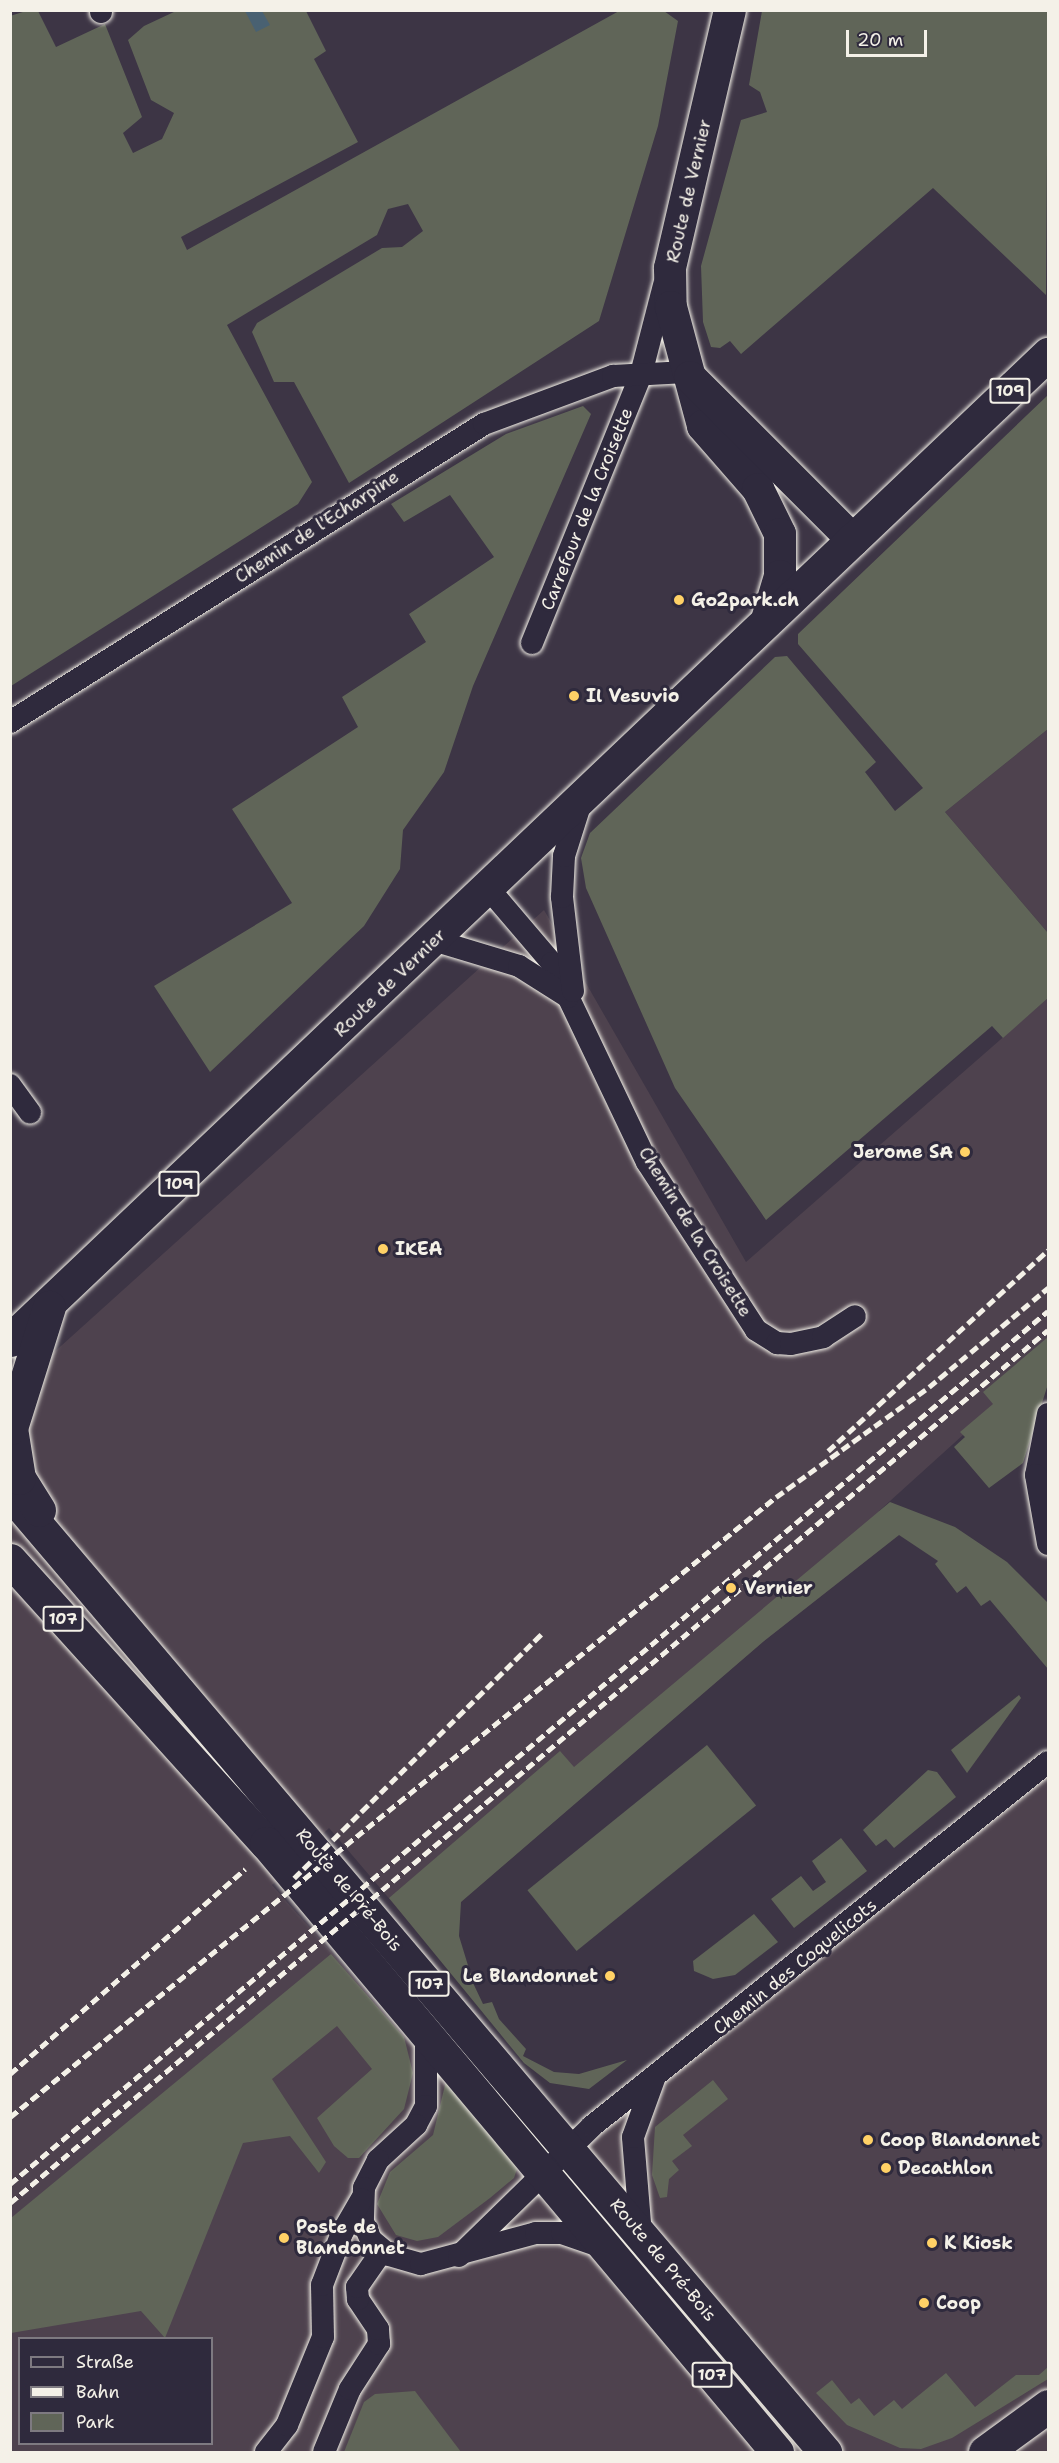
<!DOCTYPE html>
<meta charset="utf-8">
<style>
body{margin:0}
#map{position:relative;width:1059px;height:2463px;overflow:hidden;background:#3d3545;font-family:"Shantell Sans",sans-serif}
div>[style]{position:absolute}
.built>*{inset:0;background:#4e424e}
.green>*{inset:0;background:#606558;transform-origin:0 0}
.water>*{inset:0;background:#496172}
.roads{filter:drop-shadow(0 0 2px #f4f1e8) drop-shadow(0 0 2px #f4f1e8)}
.street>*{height:22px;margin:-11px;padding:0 11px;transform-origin:11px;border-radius:11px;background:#2f2a3d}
.secondary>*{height:32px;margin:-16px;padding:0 16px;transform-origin:16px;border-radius:16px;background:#2f2a3d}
.primary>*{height:33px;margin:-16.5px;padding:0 16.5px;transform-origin:16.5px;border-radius:16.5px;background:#2f2a3d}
.rail>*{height:4.5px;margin-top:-2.25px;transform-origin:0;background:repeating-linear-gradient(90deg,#f4f1e8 0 9px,transparent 0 13.5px)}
.dots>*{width:16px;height:16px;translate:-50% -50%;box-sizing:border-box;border:3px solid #2f2a3d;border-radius:50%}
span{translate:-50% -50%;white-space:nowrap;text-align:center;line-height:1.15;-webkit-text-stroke:6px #2f2a3d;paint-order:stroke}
.shield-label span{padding:2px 4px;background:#2f2a3d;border:2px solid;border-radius:4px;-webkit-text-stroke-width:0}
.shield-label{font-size:16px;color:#f4f1e8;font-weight:700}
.street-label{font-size:18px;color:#f4f1e8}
.poi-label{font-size:18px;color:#f4f1e8;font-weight:700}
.left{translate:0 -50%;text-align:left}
.right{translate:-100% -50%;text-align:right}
.frame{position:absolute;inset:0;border:12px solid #f4f1e8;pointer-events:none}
.legend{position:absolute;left:18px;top:2337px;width:195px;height:108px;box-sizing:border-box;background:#2f2a3d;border:2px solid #7e7a81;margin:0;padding:8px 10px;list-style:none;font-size:18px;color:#f4f1e8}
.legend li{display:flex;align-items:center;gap:12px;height:30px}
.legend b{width:30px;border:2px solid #7e7a81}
.scale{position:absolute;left:846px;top:30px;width:81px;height:27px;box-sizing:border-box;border:3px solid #f4f1e8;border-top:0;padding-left:8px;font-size:18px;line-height:21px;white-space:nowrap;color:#f4f1e8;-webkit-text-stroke:4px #2f2a3d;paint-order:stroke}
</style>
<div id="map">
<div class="built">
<i style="clip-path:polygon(1048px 729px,1048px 933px,945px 812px)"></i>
<i style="clip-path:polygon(evenodd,544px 910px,746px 1262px,1048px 998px,1048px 1358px,879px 1511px,899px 1535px,764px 1641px,421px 1936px,329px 1828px,272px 1885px,533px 2181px,1048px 1759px,1048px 2452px,11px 2452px,10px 1392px,544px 910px,20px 2338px,212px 2338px,212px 2444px,20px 2444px,20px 2338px)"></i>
</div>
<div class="green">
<i style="clip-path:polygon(26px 11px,38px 11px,56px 47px,105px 24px,142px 117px,123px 133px,133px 153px,162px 139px,174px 113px,151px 100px,128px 40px,144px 26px,176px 11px,306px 11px,326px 51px,314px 59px,358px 142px,181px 237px,187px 250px,619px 11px,664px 11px,678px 21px,658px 126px,599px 321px,349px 483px,294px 382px,274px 382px,252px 332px,257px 323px,382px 248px,402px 247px,423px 231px,408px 204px,388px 209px,377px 235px,227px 325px,312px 482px,298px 504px,11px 686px,10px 16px)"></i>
<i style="clip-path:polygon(762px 11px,1048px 11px,1046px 295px,933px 188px,741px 354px,730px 341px,720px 348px,711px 347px,703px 322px,701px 266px,741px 120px,767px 112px,760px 92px,749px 85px)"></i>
<i style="clip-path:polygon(1048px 395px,1048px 729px,945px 812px,1048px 933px,1048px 998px,1003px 1038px,992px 1026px,766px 1220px,675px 1088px,586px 888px,581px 858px,590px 833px,775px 657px,787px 656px,876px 762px,865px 772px,895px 811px,923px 788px,798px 644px,798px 634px)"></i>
<i style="clip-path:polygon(583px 406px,591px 414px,473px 686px,444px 772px,403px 830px,400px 869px,364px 926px,210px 1072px,154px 986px,292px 903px,232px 809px,358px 727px,342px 697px,426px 642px,409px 614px,494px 557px,450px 495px,404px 522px,391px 504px,506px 434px)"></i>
<i style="clip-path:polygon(1048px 1337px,1048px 1384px,1023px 1463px,989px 1488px,954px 1447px,965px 1437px,960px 1432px,993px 1404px,983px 1392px)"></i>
<i style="clip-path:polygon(890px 1502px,955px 1527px,1007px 1562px,1048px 1603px,1048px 1669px,990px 1600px,981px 1606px,966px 1586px,957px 1593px,935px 1564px,938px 1561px,899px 1535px,764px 1641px,461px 1902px,459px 1936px,474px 1985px,483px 2004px,492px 2002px,499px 2019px,526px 2049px,523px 2056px,554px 2072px,579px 2074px,627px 2060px,589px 2089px,550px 2083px,524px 2063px,389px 1898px,560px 1751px,574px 1767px)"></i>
<i style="clip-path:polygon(1019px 1695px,1021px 1698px,967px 1773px,951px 1750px)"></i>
<i style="left:707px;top:1745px;width:78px;height:231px;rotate:51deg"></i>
<i style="clip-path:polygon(928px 1770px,937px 1772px,956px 1797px,894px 1848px,886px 1839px,876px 1846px,863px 1830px)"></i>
<i style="clip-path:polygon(841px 1838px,867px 1871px,794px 1928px,771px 1899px,801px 1876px,813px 1891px,826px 1882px,812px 1861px)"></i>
<i style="clip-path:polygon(754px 1914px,778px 1942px,735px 1975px,713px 1979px,694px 1971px,693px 1961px)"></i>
<i style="clip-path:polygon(331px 1954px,404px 2037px,413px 2073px,404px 2109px,359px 2158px,348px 2158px,334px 2146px,317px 2118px,372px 2069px,337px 2026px,272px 2079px,326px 2162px,319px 2173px,290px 2136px,243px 2143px,165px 2338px,141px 2311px,11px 2333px,11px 2218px)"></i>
<i style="clip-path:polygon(713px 2080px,728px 2099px,683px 2135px,692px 2146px,672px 2161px,679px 2170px,669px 2179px,667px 2197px,660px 2198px,652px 2175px,655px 2127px)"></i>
<i style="clip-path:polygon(446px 2081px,518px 2166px,514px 2178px,490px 2198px,438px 2237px,417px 2241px,396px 2235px,377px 2204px,390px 2172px,433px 2135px)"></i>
<i style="clip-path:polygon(1048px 2367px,1048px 2379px,952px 2438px,921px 2449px,900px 2448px,847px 2425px,816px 2393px,832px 2380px,851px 2404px,859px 2398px,874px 2416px,894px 2400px,902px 2409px,946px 2373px,975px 2407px,1016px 2375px,1039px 2375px)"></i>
<i style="clip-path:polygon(415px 2391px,461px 2452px,344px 2452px,364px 2402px,375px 2394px)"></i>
</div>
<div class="water">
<i style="clip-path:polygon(245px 11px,262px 11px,270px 25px,256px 32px)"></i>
</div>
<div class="roads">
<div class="street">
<i style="left:101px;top:10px;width:2px;rotate:90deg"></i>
<i style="left:532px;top:643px;width:290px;rotate:-67.9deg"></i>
<i style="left:641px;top:374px;width:92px;rotate:-75.5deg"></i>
<i style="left:10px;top:722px;width:560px;rotate:-32.16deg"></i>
<i style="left:484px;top:424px;width:138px;rotate:-20.4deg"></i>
<i style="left:613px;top:376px;width:73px;rotate:-3.1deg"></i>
<i style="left:488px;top:888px;width:99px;rotate:49.5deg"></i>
<i style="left:552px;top:963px;width:221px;rotate:64.5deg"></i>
<i style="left:647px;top:1162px;width:200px;rotate:57deg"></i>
<i style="left:756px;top:1330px;width:25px;rotate:32deg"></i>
<i style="left:777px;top:1343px;width:14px;rotate:4deg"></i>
<i style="left:791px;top:1344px;width:33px;rotate:-12deg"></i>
<i style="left:823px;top:1337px;width:38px;rotate:-33deg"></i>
<i style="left:433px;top:940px;width:90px;rotate:16.8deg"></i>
<i style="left:519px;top:966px;width:58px;rotate:32.3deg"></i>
<i style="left:573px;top:991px;width:95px;rotate:-96.7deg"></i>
<i style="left:562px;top:897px;width:41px;rotate:-87.2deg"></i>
<i style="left:564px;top:856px;width:57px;rotate:-72.5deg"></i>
<i style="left:10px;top:1085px;width:34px;rotate:54deg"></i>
<i style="left:1048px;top:1414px;width:62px;rotate:101.1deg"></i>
<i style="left:1036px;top:1475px;width:70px;rotate:80.1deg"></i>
<i style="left:426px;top:2032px;width:74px;rotate:90deg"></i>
<i style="left:426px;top:2106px;width:21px;rotate:118deg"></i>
<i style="left:416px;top:2125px;width:52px;rotate:137.4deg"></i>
<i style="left:378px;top:2160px;width:31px;rotate:117deg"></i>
<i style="left:364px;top:2188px;width:34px;rotate:92deg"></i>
<i style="left:363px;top:2222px;width:20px;rotate:66deg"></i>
<i style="left:371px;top:2240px;width:23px;rotate:40deg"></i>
<i style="left:389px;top:2255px;width:33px;rotate:16deg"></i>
<i style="left:421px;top:2264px;width:119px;rotate:-15.1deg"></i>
<i style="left:536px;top:2233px;width:26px"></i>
<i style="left:562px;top:2233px;width:46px;rotate:19.2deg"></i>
<i style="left:641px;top:2235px;width:98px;rotate:-94.7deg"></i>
<i style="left:633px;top:2137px;width:62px;rotate:-70.1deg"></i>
<i style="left:459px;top:2256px;width:186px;rotate:-44.3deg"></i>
<i style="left:592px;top:2126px;width:583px;rotate:-38.6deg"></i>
<i style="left:266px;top:2452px;width:34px;rotate:-52deg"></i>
<i style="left:287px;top:2425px;width:95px;rotate:-67.8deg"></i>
<i style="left:323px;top:2337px;width:52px;rotate:-91.1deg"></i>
<i style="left:322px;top:2285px;width:56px;rotate:-69deg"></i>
<i style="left:342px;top:2233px;width:39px;rotate:-60deg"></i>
<i style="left:324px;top:2452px;width:68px;rotate:-67.6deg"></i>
<i style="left:350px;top:2389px;width:54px;rotate:-57.2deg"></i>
<i style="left:379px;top:2344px;width:15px;rotate:-94deg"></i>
<i style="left:378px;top:2329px;width:36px;rotate:-124deg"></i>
<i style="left:358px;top:2299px;width:12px;rotate:-95deg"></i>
<i style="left:357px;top:2287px;width:44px;rotate:-55.2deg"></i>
</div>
<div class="secondary">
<i style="left:730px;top:10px;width:265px;rotate:103.1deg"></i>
<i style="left:670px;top:268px;width:39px;rotate:89deg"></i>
<i style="left:671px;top:307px;width:123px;rotate:74.9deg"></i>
<i style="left:703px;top:426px;width:84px;rotate:48.9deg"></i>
<i style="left:758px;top:489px;width:50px;rotate:63.9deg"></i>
<i style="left:780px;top:534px;width:42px;rotate:90deg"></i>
<i style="left:780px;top:576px;width:49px;rotate:106.6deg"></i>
<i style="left:690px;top:377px;width:231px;rotate:45deg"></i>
</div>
<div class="primary">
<i style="left:10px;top:1340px;width:1432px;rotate:-43.53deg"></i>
<i style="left:10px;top:1493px;width:1259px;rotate:49.64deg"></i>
<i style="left:39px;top:1510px;width:38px;rotate:-122deg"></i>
<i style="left:19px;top:1478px;width:51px;rotate:-99.1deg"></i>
<i style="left:11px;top:1428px;width:127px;rotate:-72.6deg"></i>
<i style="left:10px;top:1560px;width:382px;rotate:47.9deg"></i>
<i style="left:266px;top:1843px;width:795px;rotate:50deg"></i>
<i style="left:985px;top:2452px;width:78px;rotate:-36.1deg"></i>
</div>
</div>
<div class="rail">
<i style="left:828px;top:1451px;width:298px;rotate:-42.4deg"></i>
<i style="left:294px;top:1878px;width:347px;rotate:-44.6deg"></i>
<i style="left:10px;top:2074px;width:312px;rotate:-41.1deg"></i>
<i style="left:10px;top:2117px;width:985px;rotate:-38.99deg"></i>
<i style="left:776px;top:1497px;width:188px;rotate:-35.7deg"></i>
<i style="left:929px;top:1387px;width:155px;rotate:-39.8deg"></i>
<i style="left:10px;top:2184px;width:1356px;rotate:-40.07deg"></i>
<i style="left:10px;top:2203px;width:1356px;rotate:-40.07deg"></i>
</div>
<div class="dots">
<i style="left:679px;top:600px;background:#ffd166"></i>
<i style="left:574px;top:696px;background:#ffd166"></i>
<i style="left:965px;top:1152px;background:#ffd166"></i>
<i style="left:383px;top:1249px;background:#ffd166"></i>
<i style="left:731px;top:1588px;background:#ffd166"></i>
<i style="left:610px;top:1976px;background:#ffd166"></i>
<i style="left:868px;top:2140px;background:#ffd166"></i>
<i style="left:886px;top:2168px;background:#ffd166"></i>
<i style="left:284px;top:2238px;background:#ffd166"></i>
<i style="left:932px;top:2243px;background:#ffd166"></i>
<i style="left:924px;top:2303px;background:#ffd166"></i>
</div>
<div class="shield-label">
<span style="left:1010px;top:391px">109</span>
<span style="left:179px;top:1184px">109</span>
<span style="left:63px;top:1619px">107</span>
<span style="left:429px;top:1984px">107</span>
<span style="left:712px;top:2375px">107</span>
</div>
<div class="street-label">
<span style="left:689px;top:191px;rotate:-77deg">Route de Vernier</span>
<span style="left:587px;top:509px;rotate:-68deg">Carrefour de la Croisette</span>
<span style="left:317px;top:527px;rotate:-33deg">Chemin de l'Echarpine</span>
<span style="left:390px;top:983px;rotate:-44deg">Route de Vernier</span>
<span style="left:695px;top:1232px;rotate:58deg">Chemin de la Croisette</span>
<span style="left:349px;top:1890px;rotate:50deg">Route de Pré-Bois</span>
<span style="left:795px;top:1967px;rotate:-39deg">Chemin des Coquelicots</span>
<span style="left:663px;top:2260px;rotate:50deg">Route de Pré-Bois</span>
</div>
<div class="poi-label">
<span class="left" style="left:691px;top:600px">Go2park.ch</span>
<span class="left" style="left:586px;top:696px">Il Vesuvio</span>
<span class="right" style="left:953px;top:1152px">Jerome SA</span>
<span class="left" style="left:395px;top:1249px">IKEA</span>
<span class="left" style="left:744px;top:1588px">Vernier</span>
<span class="right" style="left:598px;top:1976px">Le Blandonnet</span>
<span class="left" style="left:880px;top:2140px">Coop Blandonnet</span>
<span class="left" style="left:898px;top:2168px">Decathlon</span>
<span class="left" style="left:296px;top:2238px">Poste de<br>Blandonnet</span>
<span class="left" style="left:944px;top:2243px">K Kiosk</span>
<span class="left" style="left:936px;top:2303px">Coop</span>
</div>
<div class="frame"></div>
<ul class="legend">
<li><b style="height:8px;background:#2f2a3d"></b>Straße</li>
<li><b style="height:8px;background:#f4f1e8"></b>Bahn</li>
<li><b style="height:16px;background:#606558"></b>Park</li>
</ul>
<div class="scale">20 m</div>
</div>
